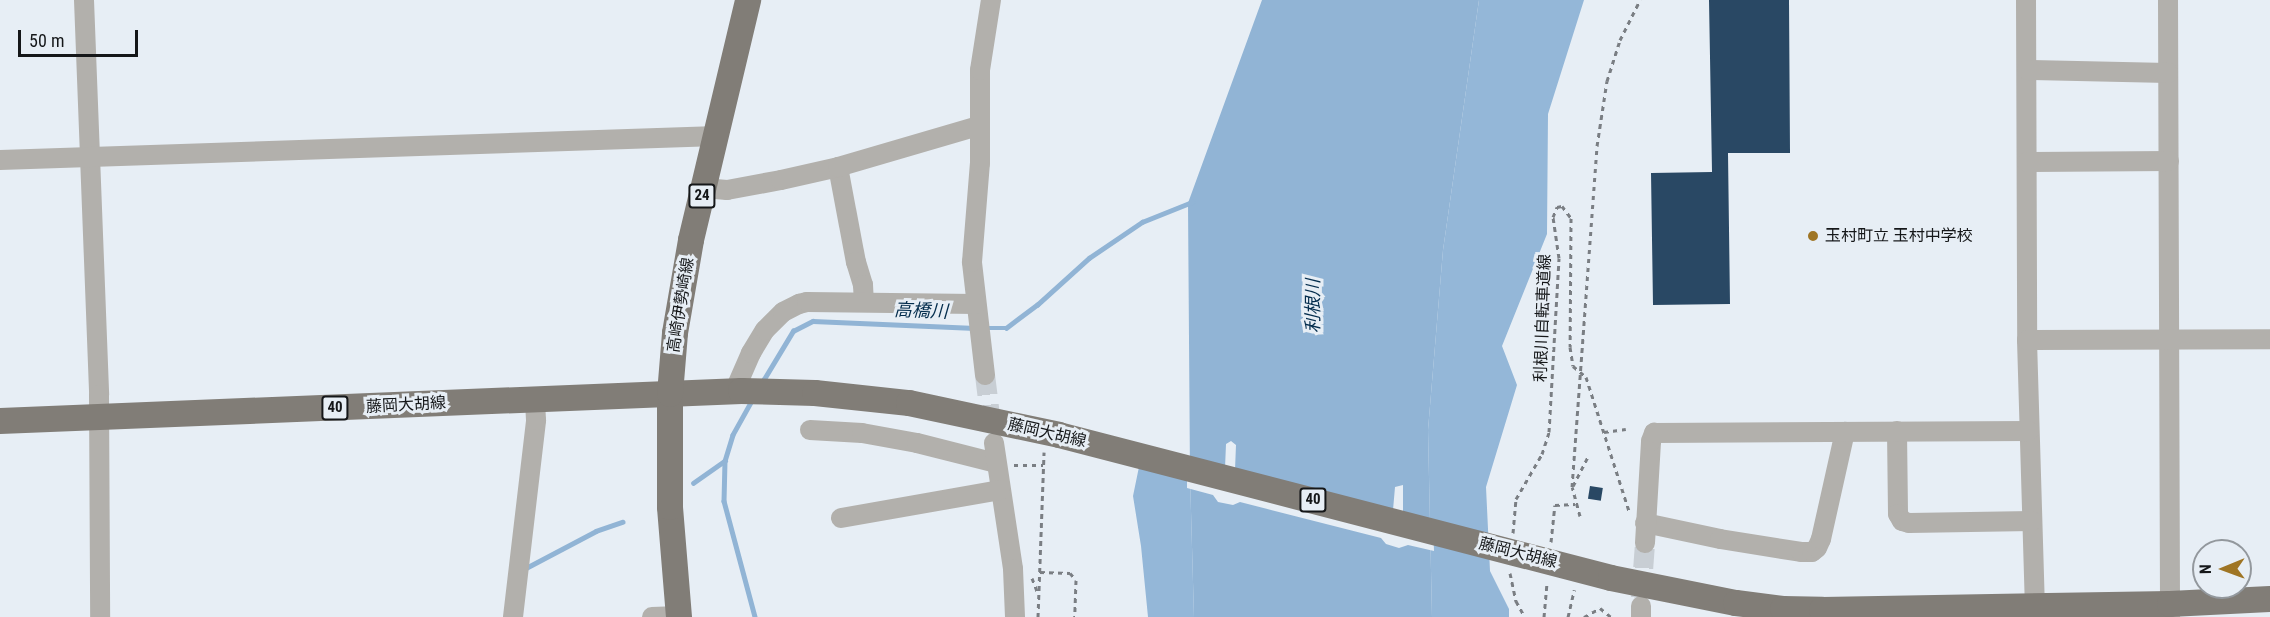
<!DOCTYPE html>
<meta charset="utf-8">
<style>
body{margin:0}
#map{position:relative;width:2270px;height:617px;overflow:hidden;background:#e7eef5;font-family:"Roboto Condensed","Noto Sans JP",sans-serif}
div>[style]{position:absolute}
.forest>*{inset:0;background:#94b7d8}
.water>*{inset:0;background:#91b4d5}
.pier>*{inset:0;background:#e7eef5}
.stream>*{height:4.5px;margin:-2.25px;padding:0 2.25px;transform-origin:2.25px;border-radius:2.25px;background:#91b4d5}
.building>*{inset:0;background:#294864;transform-origin:0 0}
.minor-tunnel>*{height:20px;margin-top:-10px;transform-origin:0;background:repeating-linear-gradient(90deg,#c8ced4 0 20px,transparent 0 30px)}
.path>*{height:3px;margin-top:-1.5px;transform-origin:0;background:repeating-linear-gradient(90deg,#7a7e83 0 4.5px,transparent 0 9px)}
.minor>*{height:20px;margin:-10px;padding:0 10px;transform-origin:10px;border-radius:10px;background:#b2b0ac}
.major>*{height:26px;margin:-13px;padding:0 13px;transform-origin:13px;border-radius:13px;background:#817d77}
.dots>*{width:16px;height:16px;translate:-50% -50%;box-sizing:border-box;border:3px solid #e7eef5;border-radius:50%}
span{translate:-50% -50%;white-space:nowrap;text-align:center;line-height:1.15;-webkit-text-stroke:6px #e7eef5;paint-order:stroke}
.shield-label span{padding:2px 4px;background:#e7eef5;border:2px solid;border-radius:4px;-webkit-text-stroke-width:0}
.shield-label{font-size:15px;color:#151719;font-weight:700}
.poi-label{font-size:16px;color:#151719}
.left{translate:0 -50%;text-align:left}
.street-label{font-size:16px;color:#151719}
.water-label{font-size:18px;color:#042d4d;font-style:italic}
.north{position:absolute;left:2192px;top:539px;width:60px;height:60px;box-sizing:border-box;background:#e7eef5;border:2px solid #93989d;border-radius:50%;rotate:269deg;font-size:16px;font-weight:700;line-height:24px;text-align:center;color:#151719}
.north::after{content:'';display:block;margin:auto;width:21px;height:27px;background:#9f7524;clip-path:polygon(50% 0,100% 100%,50% 72%,0 100%)}
.scale{position:absolute;left:18px;top:30px;width:120px;height:27px;box-sizing:border-box;border:3px solid #151719;border-top:0;padding-left:8px;font-size:18px;line-height:21px;white-space:nowrap;color:#151719;-webkit-text-stroke:4px #e7eef5;paint-order:stroke}
</style>
<div id="map">
<div class="forest">
<i style="clip-path:polygon(1479px 0,1584px 0,1548px 114px,1547px 234px,1502px 346px,1517px 385px,1486px 487px,1490px 571px,1509px 609px,1509px 617px,1432px 617px,1428px 430px,1443px 250px)"></i>
<i style="clip-path:polygon(1140px 462px,1190px 476px,1194px 617px,1148px 617px,1141px 546px,1133px 496px)"></i>
</div>
<div class="water">
<i style="clip-path:polygon(1262px 0,1479px 0,1443px 250px,1428px 430px,1432px 617px,1194px 617px,1190px 476px,1188px 203px)"></i>
</div>
<div class="pier">
<i style="clip-path:polygon(1231px 441px,1236px 445px,1235px 470px,1393px 510px,1395px 487px,1403px 485px,1403px 513px,1433px 521px,1434px 551px,1408px 545px,1399px 548px,1386px 544px,1381px 538px,1240px 502px,1233px 505px,1218px 502px,1213px 495px,1187px 488px,1187px 458px,1225px 468px,1226px 444px)"></i>
</div>
<div class="stream">
<i style="left:983px;top:328px;width:23px"></i>
<i style="left:1006px;top:328px;width:39px;rotate:-37deg"></i>
<i style="left:1037px;top:305px;width:70px;rotate:-42.1deg"></i>
<i style="left:1089px;top:258px;width:64px;rotate:-34.2deg"></i>
<i style="left:1142px;top:222px;width:54px;rotate:-21.8deg"></i>
<i style="left:761px;top:384px;width:62px;rotate:-58.9deg"></i>
<i style="left:793px;top:331px;width:22px;rotate:-27deg"></i>
<i style="left:813px;top:321px;width:162px;rotate:2.5deg"></i>
<i style="left:753px;top:399px;width:41px;rotate:119.1deg"></i>
<i style="left:733px;top:435px;width:27px;rotate:107deg"></i>
<i style="left:725px;top:461px;width:40px;rotate:91.4deg"></i>
<i style="left:724px;top:501px;width:120px;rotate:75deg"></i>
<i style="left:693px;top:483px;width:39px;rotate:-35deg"></i>
<i style="left:524px;top:569px;width:81px;rotate:-27.8deg"></i>
<i style="left:596px;top:531px;width:28px;rotate:-19deg"></i>
</div>
<div class="building">
<i style="clip-path:polygon(1709px 0,1789px 0,1790px 153px,1728px 153px,1730px 304px,1653px 305px,1651px 173px,1712px 172px)"></i>
<i style="left:1590px;top:486px;width:13px;height:13px;rotate:9deg"></i>
</div>
<div class="minor-tunnel">
<i style="left:985px;top:375px;width:57px;rotate:83deg"></i>
<i style="left:1641px;top:598px;width:55px;rotate:-85.8deg"></i>
</div>
<div class="path">
<i style="left:1604px;top:432px;width:22px;rotate:-8deg"></i>
<i style="left:1014px;top:465px;width:29px"></i>
<i style="left:1573px;top:486px;width:35px;rotate:-63deg"></i>
<i style="left:1580px;top:516px;width:30px;rotate:-105deg"></i>
<i style="left:1572px;top:487px;width:342px;rotate:-85.8deg"></i>
<i style="left:1597px;top:146px;width:66px;rotate:-81.3deg"></i>
<i style="left:1607px;top:81px;width:43px;rotate:-72.4deg"></i>
<i style="left:1620px;top:40px;width:45px;rotate:-63.4deg"></i>
<i style="left:1513px;top:533px;width:34px;rotate:-85deg"></i>
<i style="left:1516px;top:499px;width:52px;rotate:-60deg"></i>
<i style="left:1542px;top:454px;width:23px;rotate:-72deg"></i>
<i style="left:1549px;top:432px;width:174px;rotate:-86.7deg"></i>
<i style="left:1559px;top:258px;width:41px;rotate:-98.3deg"></i>
<i style="left:1553px;top:217px;width:11px;rotate:-68deg"></i>
<i style="left:1557px;top:207px;width:5px;rotate:-11deg"></i>
<i style="left:1562px;top:206px;width:15px;rotate:53deg"></i>
<i style="left:1571px;top:218px;width:129px;rotate:90.4deg"></i>
<i style="left:1570px;top:347px;width:19px;rotate:81deg"></i>
<i style="left:1573px;top:366px;width:17px;rotate:40deg"></i>
<i style="left:1586px;top:377px;width:141px;rotate:72.2deg"></i>
<i style="left:1551px;top:542px;width:37px;rotate:-84deg"></i>
<i style="left:1555px;top:505px;width:20px;rotate:-3deg"></i>
<i style="left:1040px;top:572px;width:30px;rotate:2deg"></i>
<i style="left:1070px;top:573px;width:9px;rotate:49deg"></i>
<i style="left:1076px;top:580px;width:37px;rotate:92deg"></i>
<i style="left:1510px;top:573px;width:29px;rotate:78deg"></i>
<i style="left:1516px;top:601px;width:18px;rotate:61deg"></i>
<i style="left:1032px;top:578px;width:17px;rotate:69deg"></i>
<i style="left:1038px;top:617px;width:165px;rotate:-87.9deg"></i>
<i style="left:1544px;top:617px;width:35px;rotate:-85deg"></i>
<i style="left:1568px;top:617px;width:28px;rotate:-77deg"></i>
<i style="left:1584px;top:617px;width:18px;rotate:-29deg"></i>
<i style="left:1600px;top:608px;width:14px;rotate:39deg"></i>
</div>
<div class="minor">
<i style="left:84px;top:0;width:395px;rotate:87.8deg"></i>
<i style="left:99px;top:395px;width:222px;rotate:89.7deg"></i>
<i style="left:2026px;top:0;width:340px;rotate:89.8deg"></i>
<i style="left:2027px;top:340px;width:277px;rotate:88.3deg"></i>
<i style="left:2168px;top:0;width:617px;rotate:89.81deg"></i>
<i style="left:2027px;top:70px;width:141px;rotate:1.2deg"></i>
<i style="left:0;top:160px;width:718px;rotate:-1.91deg"></i>
<i style="left:2027px;top:162px;width:142px;rotate:-0.4deg"></i>
<i style="left:838px;top:167px;width:97px;rotate:79.3deg"></i>
<i style="left:856px;top:262px;width:24px;rotate:73deg"></i>
<i style="left:863px;top:285px;width:17px;rotate:87deg"></i>
<i style="left:704px;top:188px;width:23px;rotate:5deg"></i>
<i style="left:727px;top:190px;width:55px;rotate:-10.5deg"></i>
<i style="left:781px;top:180px;width:58px;rotate:-12.8deg"></i>
<i style="left:838px;top:167px;width:146px;rotate:-16.3deg"></i>
<i style="left:2027px;top:340px;width:243px;rotate:-0.2deg"></i>
<i style="left:985px;top:375px;width:114px;rotate:-96.6deg"></i>
<i style="left:972px;top:262px;width:99px;rotate:-85.4deg"></i>
<i style="left:980px;top:163px;width:93px;rotate:-90deg"></i>
<i style="left:980px;top:70px;width:71px;rotate:-81.1deg"></i>
<i style="left:734px;top:392px;width:43px;rotate:-66.4deg"></i>
<i style="left:751px;top:353px;width:27px;rotate:-59deg"></i>
<i style="left:765px;top:330px;width:25px;rotate:-45deg"></i>
<i style="left:783px;top:312px;width:18px;rotate:-27deg"></i>
<i style="left:799px;top:304px;width:8px;rotate:-14deg"></i>
<i style="left:807px;top:302px;width:169px;rotate:0.7deg"></i>
<i style="left:810px;top:430px;width:52px;rotate:3.3deg"></i>
<i style="left:862px;top:433px;width:56px;rotate:10.3deg"></i>
<i style="left:917px;top:443px;width:81px;rotate:14.2deg"></i>
<i style="left:1897px;top:431px;width:83px;rotate:89.3deg"></i>
<i style="left:1898px;top:514px;width:8px;rotate:60deg"></i>
<i style="left:1902px;top:521px;width:7px;rotate:16deg"></i>
<i style="left:1909px;top:523px;width:123px;rotate:-0.9deg"></i>
<i style="left:994px;top:443px;width:127px;rotate:81.4deg"></i>
<i style="left:1013px;top:569px;width:48px;rotate:87.6deg"></i>
<i style="left:841px;top:518px;width:161px;rotate:-10deg"></i>
<i style="left:1645px;top:523px;width:77px;rotate:12deg"></i>
<i style="left:1720px;top:539px;width:82px;rotate:9.1deg"></i>
<i style="left:1801px;top:552px;width:11px"></i>
<i style="left:1812px;top:552px;width:6px;rotate:-39deg"></i>
<i style="left:1817px;top:548px;width:10px;rotate:-66deg"></i>
<i style="left:1821px;top:539px;width:110px;rotate:-77.4deg"></i>
<i style="left:1645px;top:543px;width:102px;rotate:-86.6deg"></i>
<i style="left:1651px;top:441px;width:9px;rotate:-69deg"></i>
<i style="left:1654px;top:433px;width:375px;rotate:-0.3deg"></i>
<i style="left:1641px;top:606px;width:11px;rotate:90deg"></i>
<i style="left:513px;top:617px;width:198px;rotate:-83.3deg"></i>
<i style="left:536px;top:420px;width:21px;rotate:-93deg"></i>
<i style="left:652px;top:617px;width:27px;rotate:-2deg"></i>
</div>
<div class="major">
<i style="left:0;top:421px;width:742px;rotate:-2.32deg"></i>
<i style="left:741px;top:391px;width:74px;rotate:1.5deg"></i>
<i style="left:815px;top:393px;width:95px;rotate:6.1deg"></i>
<i style="left:909px;top:403px;width:153px;rotate:12deg"></i>
<i style="left:1059px;top:435px;width:570px;rotate:14.52deg"></i>
<i style="left:1611px;top:578px;width:127px;rotate:11.3deg"></i>
<i style="left:1736px;top:603px;width:47px;rotate:7.3deg"></i>
<i style="left:1783px;top:609px;width:39px;rotate:1deg"></i>
<i style="left:1822px;top:610px;width:348px;rotate:-1deg"></i>
<i style="left:2170px;top:604px;width:100px;rotate:-2.9deg"></i>
<i style="left:679px;top:617px;width:110px;rotate:-94.7deg"></i>
<i style="left:670px;top:507px;width:113px;rotate:-90deg"></i>
<i style="left:670px;top:394px;width:61px;rotate:-85.3deg"></i>
<i style="left:675px;top:333px;width:94px;rotate:-80.2deg"></i>
<i style="left:691px;top:240px;width:247px;rotate:-76.6deg"></i>
</div>
<div class="dots">
<i style="left:1813px;top:236px;background:#9f7524"></i>
</div>
<div class="shield-label">
<span style="left:702px;top:196px">24</span>
<span style="left:335px;top:408px">40</span>
<span style="left:1313px;top:500px">40</span>
</div>
<div class="poi-label">
<span class="left" style="left:1825px;top:236px">玉村町立 玉村中学校</span>
</div>
<div class="street-label">
<span style="left:681px;top:305px;rotate:-81deg">高崎伊勢崎線</span>
<span style="left:1543px;top:318px;rotate:-88deg">利根川自転車道線</span>
<span style="left:406px;top:405px;rotate:-3deg">藤岡大胡線</span>
<span style="left:1047px;top:433px;rotate:13deg">藤岡大胡線</span>
<span style="left:1518px;top:553px;rotate:14deg">藤岡大胡線</span>
</div>
<div class="water-label">
<span style="left:1313px;top:306px;rotate:-90deg">利根川</span>
<span style="left:921px;top:311px;rotate:2deg">高橋川</span>
</div>
<div class="north">N</div>
<div class="scale">50 m</div>
</div>
